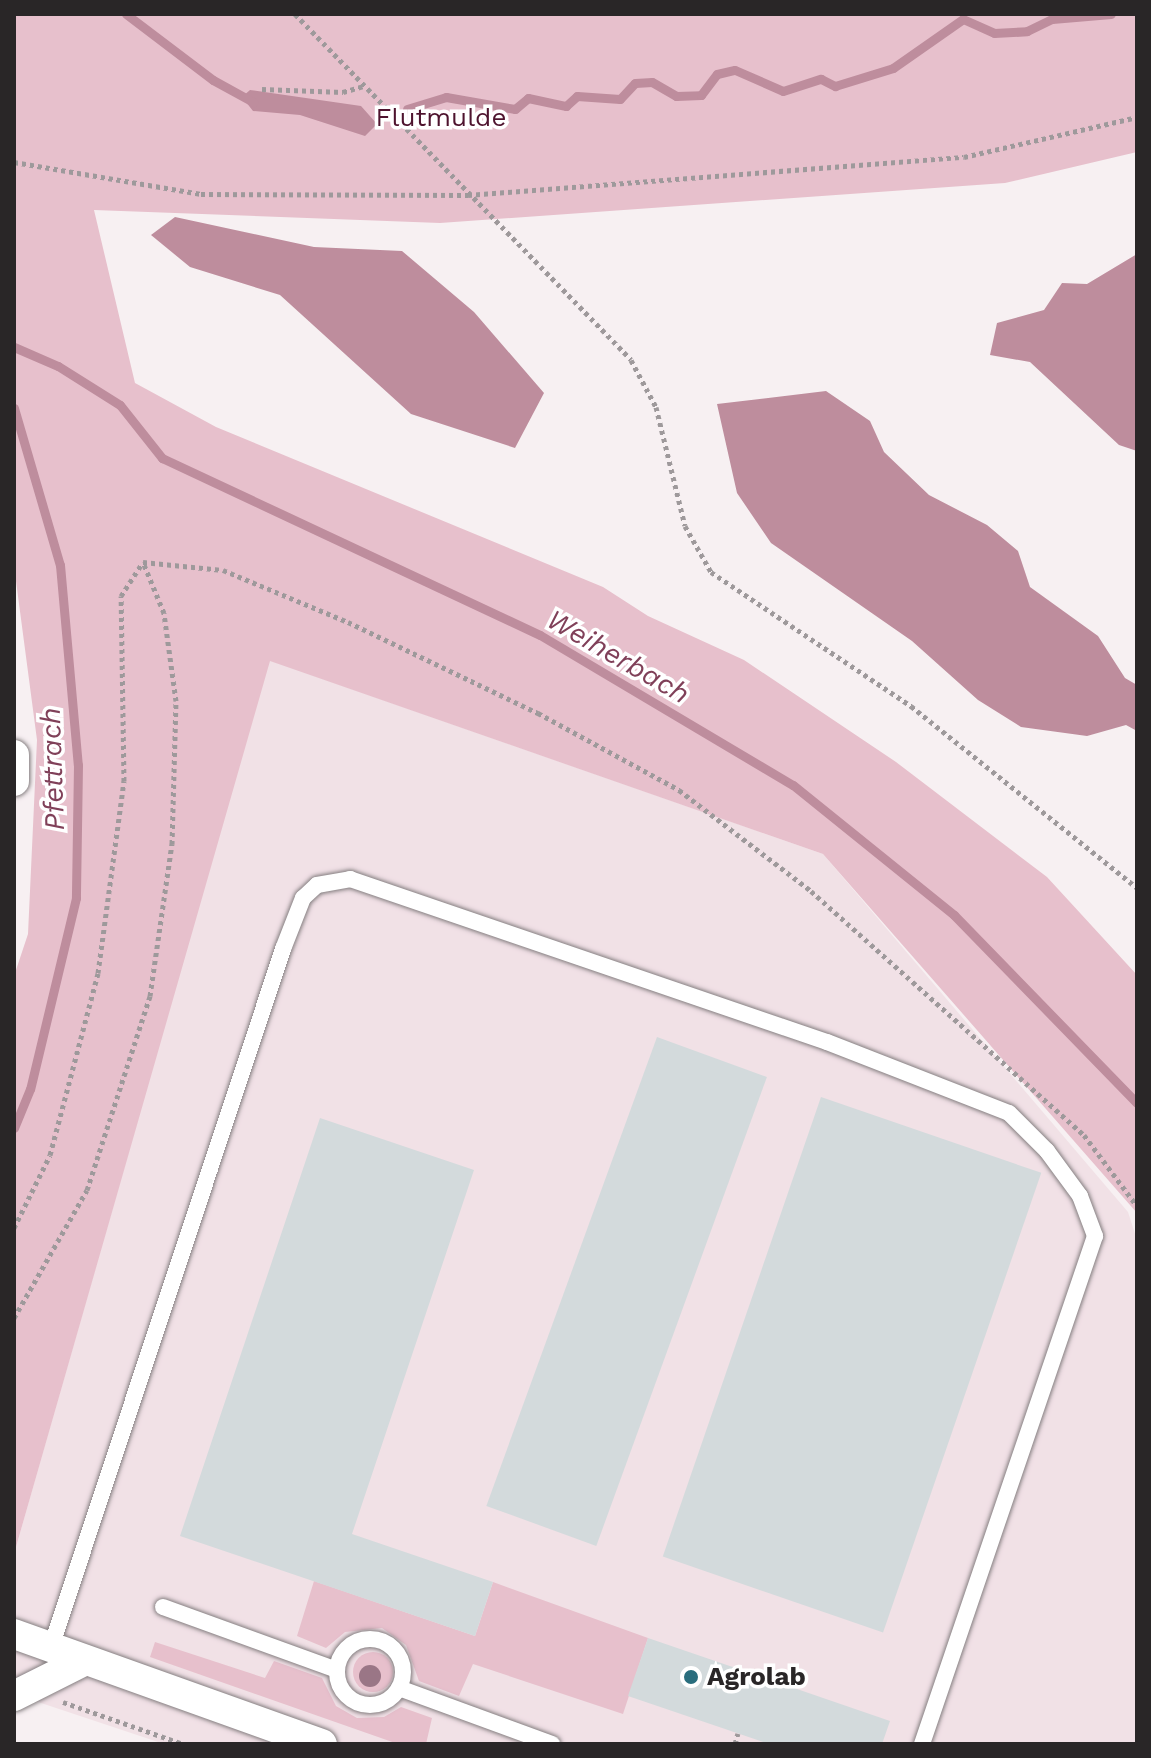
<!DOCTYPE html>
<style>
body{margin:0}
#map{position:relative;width:1151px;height:1758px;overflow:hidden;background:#f7f0f2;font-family:"Work Sans",sans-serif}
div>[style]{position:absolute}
.built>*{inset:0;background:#f1e1e6}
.green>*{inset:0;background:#e7c0cc}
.round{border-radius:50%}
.water>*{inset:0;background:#be8d9d}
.stream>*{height:9px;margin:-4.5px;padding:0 4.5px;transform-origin:4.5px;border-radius:4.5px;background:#be8d9d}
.building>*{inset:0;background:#d3dadc;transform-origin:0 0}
.path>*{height:5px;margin-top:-2.5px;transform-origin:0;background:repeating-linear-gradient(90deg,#9e999b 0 4px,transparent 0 8px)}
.roads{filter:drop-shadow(0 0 2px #857f81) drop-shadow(0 0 2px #857f81)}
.lane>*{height:16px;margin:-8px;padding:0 8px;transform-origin:8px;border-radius:8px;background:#fff}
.lane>.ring{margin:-8px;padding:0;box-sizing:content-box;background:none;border:16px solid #fff;border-radius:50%}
.street>*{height:30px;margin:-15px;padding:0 15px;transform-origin:15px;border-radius:15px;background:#fff}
.trees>*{width:22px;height:22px;margin:-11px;border-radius:50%;background:#9a7686}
.dots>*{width:22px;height:22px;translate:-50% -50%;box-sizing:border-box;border:4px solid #fff;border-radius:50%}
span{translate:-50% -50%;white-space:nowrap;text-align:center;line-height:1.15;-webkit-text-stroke:7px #fff;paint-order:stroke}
.park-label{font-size:26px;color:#4e132e}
.poi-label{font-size:26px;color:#292627;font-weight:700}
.left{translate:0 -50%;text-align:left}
.water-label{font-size:28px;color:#804059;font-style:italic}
.frame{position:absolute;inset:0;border:16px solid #292627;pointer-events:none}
</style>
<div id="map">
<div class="built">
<i style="clip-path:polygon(269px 660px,823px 854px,1128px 1212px,1137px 1240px,1137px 1744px,164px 1744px,14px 1694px,14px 1554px)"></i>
</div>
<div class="green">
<i style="clip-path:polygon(14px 14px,1137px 14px,1137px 152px,1005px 183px,440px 223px,94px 210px,135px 383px,216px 427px,603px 587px,648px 616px,744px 660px,896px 762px,1047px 877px,1137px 975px,1137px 1213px,823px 854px,270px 661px,14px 1554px,14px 976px,28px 934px,37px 740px,14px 566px)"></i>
<i style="clip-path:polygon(314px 1581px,475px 1636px,493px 1582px,648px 1638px,623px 1714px,473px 1664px,459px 1696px,419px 1681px,406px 1645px,382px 1628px,345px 1632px,326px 1648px,297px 1636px)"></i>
<i style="clip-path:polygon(155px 1642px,265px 1678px,274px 1661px,322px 1678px,336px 1706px,357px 1718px,384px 1717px,401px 1707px,432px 1718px,426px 1744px,398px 1744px,150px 1657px)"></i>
<i class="round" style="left:353px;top:1652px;width:40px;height:40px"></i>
</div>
<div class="water">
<i style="clip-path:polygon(250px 90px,361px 106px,377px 124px,365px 136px,300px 115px,253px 111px,242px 97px)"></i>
<i style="clip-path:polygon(175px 217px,314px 247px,402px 251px,474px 312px,544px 393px,515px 448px,411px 414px,280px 295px,190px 267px,151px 235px)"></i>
<i style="clip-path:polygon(1137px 254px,1137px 451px,1119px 445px,1030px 362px,990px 355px,997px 323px,1044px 310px,1062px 283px,1087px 284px)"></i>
<i style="clip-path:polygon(826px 391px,870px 421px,884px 452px,929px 495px,987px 525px,1018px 551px,1030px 587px,1098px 636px,1125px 678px,1137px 685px,1137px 731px,1126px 725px,1087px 736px,1021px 727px,978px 700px,912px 641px,771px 543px,737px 493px,717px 404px)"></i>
</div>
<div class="stream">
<i style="left:126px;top:14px;width:109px;rotate:37.2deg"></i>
<i style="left:213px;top:80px;width:46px;rotate:28.8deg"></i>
<i style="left:407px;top:109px;width:41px;rotate:-17.1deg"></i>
<i style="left:446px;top:97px;width:70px;rotate:9.9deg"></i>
<i style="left:515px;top:109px;width:17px;rotate:-40deg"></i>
<i style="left:528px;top:98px;width:39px;rotate:12deg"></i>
<i style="left:566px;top:106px;width:15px;rotate:-42deg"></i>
<i style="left:577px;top:96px;width:43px;rotate:4deg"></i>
<i style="left:620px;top:99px;width:22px;rotate:-47deg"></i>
<i style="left:635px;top:83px;width:17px;rotate:-3deg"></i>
<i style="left:652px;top:82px;width:28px;rotate:30deg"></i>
<i style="left:676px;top:96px;width:25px;rotate:-2deg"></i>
<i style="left:701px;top:95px;width:26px;rotate:-53deg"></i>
<i style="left:717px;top:74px;width:18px;rotate:-13deg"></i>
<i style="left:735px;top:70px;width:52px;rotate:23.6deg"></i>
<i style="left:783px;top:91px;width:40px;rotate:-18deg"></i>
<i style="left:821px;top:79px;width:16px;rotate:27deg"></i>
<i style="left:835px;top:86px;width:61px;rotate:-17.2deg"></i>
<i style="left:893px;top:68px;width:85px;rotate:-35deg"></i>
<i style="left:963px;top:19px;width:34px;rotate:24deg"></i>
<i style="left:994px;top:33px;width:33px;rotate:-3deg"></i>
<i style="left:1027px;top:31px;width:28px;rotate:-26deg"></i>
<i style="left:1052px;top:19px;width:59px;rotate:-4.8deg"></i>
<i style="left:14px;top:347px;width:48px;rotate:23.4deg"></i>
<i style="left:58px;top:366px;width:73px;rotate:32.2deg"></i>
<i style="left:120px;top:405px;width:68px;rotate:51.6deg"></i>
<i style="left:162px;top:458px;width:417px;rotate:25.1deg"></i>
<i style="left:540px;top:635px;width:294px;rotate:30.7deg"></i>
<i style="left:793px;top:785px;width:207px;rotate:38.9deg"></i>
<i style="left:954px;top:915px;width:262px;rotate:45.8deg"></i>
<i style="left:14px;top:408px;width:164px;rotate:73.7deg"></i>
<i style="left:60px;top:565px;width:201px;rotate:84.9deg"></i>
<i style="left:78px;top:765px;width:133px;rotate:90.9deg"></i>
<i style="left:76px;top:898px;width:196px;rotate:103.5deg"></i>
<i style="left:30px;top:1089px;width:42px;rotate:112.3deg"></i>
</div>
<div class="building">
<i style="left:657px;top:1037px;width:117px;height:499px;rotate:20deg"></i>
<i style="left:821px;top:1097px;width:233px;height:486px;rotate:19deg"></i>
<i style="clip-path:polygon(320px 1118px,474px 1170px,352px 1534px,493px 1582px,475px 1636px,180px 1536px)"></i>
<i style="clip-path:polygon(648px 1638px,890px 1721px,882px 1744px,769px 1744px,628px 1696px)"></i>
</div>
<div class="path">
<i style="left:295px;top:14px;width:482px;rotate:45.8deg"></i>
<i style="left:631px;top:360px;width:53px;rotate:62deg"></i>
<i style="left:656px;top:407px;width:122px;rotate:76.3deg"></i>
<i style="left:685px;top:526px;width:53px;rotate:60.5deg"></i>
<i style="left:711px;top:572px;width:241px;rotate:33.8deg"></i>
<i style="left:911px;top:706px;width:290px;rotate:38.8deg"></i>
<i style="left:262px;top:89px;width:81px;rotate:2.1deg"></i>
<i style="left:343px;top:92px;width:22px;rotate:-16deg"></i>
<i style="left:14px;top:162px;width:190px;rotate:9.7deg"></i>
<i style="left:201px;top:194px;width:267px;rotate:0.2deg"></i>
<i style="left:468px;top:195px;width:497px;rotate:-4.4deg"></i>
<i style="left:964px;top:157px;width:178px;rotate:-13deg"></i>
<i style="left:14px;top:1228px;width:81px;rotate:-63.7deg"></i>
<i style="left:50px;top:1155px;width:188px;rotate:-75.2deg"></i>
<i style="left:98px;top:973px;width:194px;rotate:-82.3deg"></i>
<i style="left:124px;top:781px;width:185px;rotate:-90.9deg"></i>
<i style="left:121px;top:596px;width:40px;rotate:-57.1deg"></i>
<i style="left:143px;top:562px;width:80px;rotate:5.7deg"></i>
<i style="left:223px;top:570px;width:135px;rotate:22.6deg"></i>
<i style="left:348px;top:622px;width:211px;rotate:25.6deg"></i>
<i style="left:538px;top:713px;width:161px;rotate:28.6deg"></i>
<i style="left:679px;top:790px;width:166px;rotate:37.4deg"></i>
<i style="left:811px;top:891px;width:366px;rotate:41.8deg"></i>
<i style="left:1084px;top:1135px;width:89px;rotate:53.3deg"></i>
<i style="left:14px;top:1318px;width:147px;rotate:-60.3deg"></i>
<i style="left:87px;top:1190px;width:204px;rotate:-72deg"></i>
<i style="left:150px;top:996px;width:154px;rotate:-81.8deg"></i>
<i style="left:172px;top:844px;width:143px;rotate:-88.4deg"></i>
<i style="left:176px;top:701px;width:89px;rotate:-97.8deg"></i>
<i style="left:164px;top:613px;width:55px;rotate:-112.4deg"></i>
<i style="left:63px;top:1702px;width:127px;rotate:19.3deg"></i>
<i style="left:735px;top:1744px;width:11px;rotate:-75deg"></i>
</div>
<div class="roads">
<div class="lane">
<i style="left:163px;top:1607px;width:185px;rotate:19.9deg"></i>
<i class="ring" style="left:337px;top:1639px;width:50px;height:50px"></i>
<i style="left:51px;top:1647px;width:736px;rotate:-71.61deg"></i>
<i style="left:283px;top:949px;width:55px;rotate:-68.6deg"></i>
<i style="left:303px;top:898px;width:19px;rotate:-43deg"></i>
<i style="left:317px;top:885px;width:34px;rotate:-10deg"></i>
<i style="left:350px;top:879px;width:504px;rotate:18.87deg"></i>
<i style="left:827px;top:1042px;width:195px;rotate:21.3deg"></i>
<i style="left:1009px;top:1113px;width:54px;rotate:45deg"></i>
<i style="left:1047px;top:1151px;width:56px;rotate:53.7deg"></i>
<i style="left:1080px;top:1196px;width:43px;rotate:69.4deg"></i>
<i style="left:1095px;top:1236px;width:537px;rotate:108.81deg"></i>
<i style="left:399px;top:1688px;width:163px;rotate:20.1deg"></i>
</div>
<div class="street">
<i style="left:14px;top:755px;width:26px;rotate:90deg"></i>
<i style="left:14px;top:1634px;width:327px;rotate:19.7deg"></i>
<i style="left:14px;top:1696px;width:80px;rotate:-26.6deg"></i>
</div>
</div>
<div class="trees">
<i style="left:370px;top:1676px"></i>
</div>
<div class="dots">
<i style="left:691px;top:1677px;background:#296d7d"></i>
</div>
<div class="park-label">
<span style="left:441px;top:118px">Flutmulde</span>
</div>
<div class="poi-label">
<span class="left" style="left:707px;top:1677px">Agrolab</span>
</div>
<div class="water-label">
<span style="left:618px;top:657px;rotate:30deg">Weiherbach</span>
<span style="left:53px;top:769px;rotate:-92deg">Pfettrach</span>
</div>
<div class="frame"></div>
</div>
